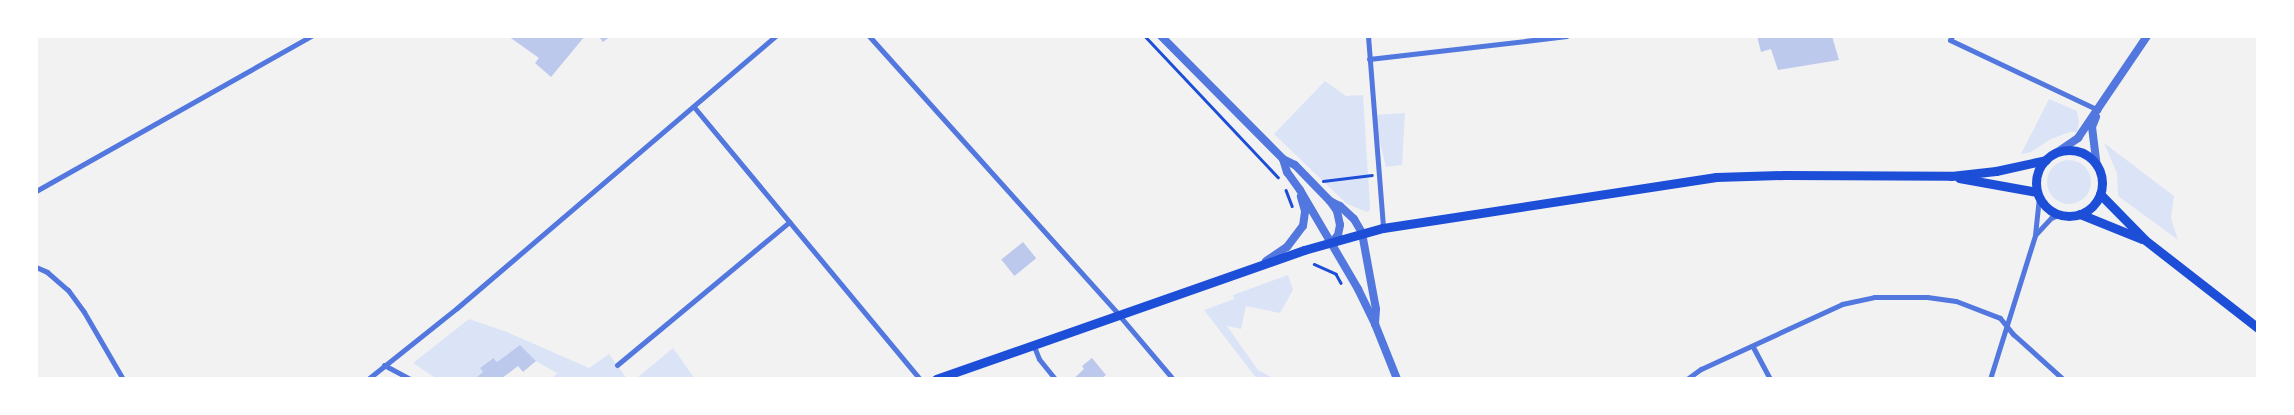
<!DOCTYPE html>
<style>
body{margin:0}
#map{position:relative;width:2294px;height:415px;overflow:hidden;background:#f2f2f2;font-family:"Fira Sans Condensed",sans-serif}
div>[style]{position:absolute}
.green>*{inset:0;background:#dbe4f7}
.round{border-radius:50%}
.building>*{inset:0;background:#bdc9ec;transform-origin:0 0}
.path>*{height:2.5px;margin:-1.25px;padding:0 1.25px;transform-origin:1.25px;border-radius:1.25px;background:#1d4ed8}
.minor>*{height:5px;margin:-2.5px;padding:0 2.5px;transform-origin:2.5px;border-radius:2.5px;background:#5277de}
.tertiary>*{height:8px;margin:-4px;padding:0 4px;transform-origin:4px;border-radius:4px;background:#5277de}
.secondary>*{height:9px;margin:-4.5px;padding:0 4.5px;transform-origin:4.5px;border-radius:4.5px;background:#1d4ed8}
.secondary>.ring{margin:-4.5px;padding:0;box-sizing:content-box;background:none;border:9px solid #1d4ed8;border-radius:50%}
span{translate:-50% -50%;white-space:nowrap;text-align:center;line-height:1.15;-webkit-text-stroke:5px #fff;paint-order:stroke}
.frame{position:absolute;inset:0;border:38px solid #fff;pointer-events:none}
</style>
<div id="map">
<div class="green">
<i style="clip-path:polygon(1325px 81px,1346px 96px,1363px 95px,1370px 206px,1370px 210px,1367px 212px,1347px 204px,1274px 134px)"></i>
<i style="clip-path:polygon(2049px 99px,2077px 111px,2079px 122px,2077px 132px,2070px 132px,2051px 139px,2031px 152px,2021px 154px)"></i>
<i style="clip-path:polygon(1405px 113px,1402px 165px,1386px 167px,1373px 115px)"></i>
<i style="clip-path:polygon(2104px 143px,2174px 196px,2171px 218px,2178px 240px,2118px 196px,2117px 173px)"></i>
<i class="round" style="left:2047px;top:160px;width:44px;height:44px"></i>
<i style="clip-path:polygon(1288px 275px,1293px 290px,1280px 313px,1246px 306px,1241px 329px,1227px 326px,1258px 370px,1275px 379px,1257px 379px,1204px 310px,1234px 299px,1233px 295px)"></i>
<i style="clip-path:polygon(469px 319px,507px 332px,589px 368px,609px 354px,627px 379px,551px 379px,557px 373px,536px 361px,520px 345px,497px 362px,492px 358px,480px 368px,483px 372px,474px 379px,437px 379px,413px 363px)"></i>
<i style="clip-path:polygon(673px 348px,695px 379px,636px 379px,637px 378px)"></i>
</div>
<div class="building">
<i style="clip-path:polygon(508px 36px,585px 36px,551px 77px,535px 63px,539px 58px)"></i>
<i style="clip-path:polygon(598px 36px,611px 36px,603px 42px)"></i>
<i style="clip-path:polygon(1757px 36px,1832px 36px,1839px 60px,1778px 70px,1771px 49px,1761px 52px)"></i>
<i style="left:1023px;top:242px;width:21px;height:28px;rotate:51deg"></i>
<i style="clip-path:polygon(520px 345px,536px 361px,523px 372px,518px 366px,501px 379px,474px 379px,483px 372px,480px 368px,493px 358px,497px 362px)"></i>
<i style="clip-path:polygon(1092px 358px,1106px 375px,1101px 379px,1073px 379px,1084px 369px,1082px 366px)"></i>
</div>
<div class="path">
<i style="left:1145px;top:36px;width:194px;rotate:46.7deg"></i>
<i style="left:1323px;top:181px;width:49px;rotate:-7deg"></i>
<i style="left:1286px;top:190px;width:17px;rotate:69deg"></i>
<i style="left:1314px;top:264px;width:24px;rotate:24deg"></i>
<i style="left:1336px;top:274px;width:10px;rotate:61deg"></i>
</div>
<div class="minor">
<i style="left:869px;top:36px;width:373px;rotate:48.1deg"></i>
<i style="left:1118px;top:314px;width:85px;rotate:49.8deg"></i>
<i style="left:1368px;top:36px;width:193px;rotate:85.5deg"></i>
<i style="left:1952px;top:36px;width:4px;rotate:117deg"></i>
<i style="left:1950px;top:40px;width:164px;rotate:25.3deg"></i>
<i style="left:1369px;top:59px;width:199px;rotate:-6.6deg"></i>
<i style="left:694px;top:107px;width:354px;rotate:50.3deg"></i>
<i style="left:36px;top:191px;width:316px;rotate:-29.4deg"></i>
<i style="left:2036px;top:234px;width:22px;rotate:-47deg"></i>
<i style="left:2051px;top:218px;width:8px;rotate:-23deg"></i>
<i style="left:36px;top:267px;width:12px;rotate:24deg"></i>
<i style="left:47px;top:272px;width:28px;rotate:41deg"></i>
<i style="left:68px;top:290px;width:27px;rotate:54deg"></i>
<i style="left:84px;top:312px;width:78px;rotate:59.8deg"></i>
<i style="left:1033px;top:344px;width:16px;rotate:68deg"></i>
<i style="left:1039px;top:359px;width:26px;rotate:51deg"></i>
<i style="left:1753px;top:347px;width:36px;rotate:62deg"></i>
<i style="left:384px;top:365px;width:30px;rotate:28deg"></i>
<i style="left:617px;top:365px;width:224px;rotate:-39.7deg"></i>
<i style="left:368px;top:379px;width:114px;rotate:-38.6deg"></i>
<i style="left:457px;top:308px;width:419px;rotate:-40.5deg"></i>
<i style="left:1687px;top:379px;width:17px;rotate:-36deg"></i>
<i style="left:1701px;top:369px;width:155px;rotate:-24.7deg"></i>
<i style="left:1842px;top:304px;width:33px;rotate:-12deg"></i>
<i style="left:1874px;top:297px;width:53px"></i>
<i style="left:1927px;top:297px;width:29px;rotate:8deg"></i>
<i style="left:1956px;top:301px;width:47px;rotate:21.1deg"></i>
<i style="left:2000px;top:318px;width:21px;rotate:51deg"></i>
<i style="left:2013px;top:334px;width:67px;rotate:42deg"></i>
<i style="left:1990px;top:379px;width:151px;rotate:-72.6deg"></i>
<i style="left:2035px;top:235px;width:37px;rotate:-84deg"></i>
</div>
<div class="tertiary">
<i style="left:1161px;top:36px;width:173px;rotate:45.2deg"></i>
<i style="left:1283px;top:159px;width:13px;rotate:27deg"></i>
<i style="left:1295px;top:165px;width:50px;rotate:45.8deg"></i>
<i style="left:1330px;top:201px;width:11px;rotate:27deg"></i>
<i style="left:1340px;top:206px;width:19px;rotate:43deg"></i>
<i style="left:1354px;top:219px;width:16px;rotate:60deg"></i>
<i style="left:1362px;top:233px;width:77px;rotate:79.6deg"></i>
<i style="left:1376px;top:309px;width:15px;rotate:94deg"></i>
<i style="left:2096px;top:117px;width:11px;rotate:112deg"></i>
<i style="left:2092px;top:127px;width:39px;rotate:83deg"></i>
<i style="left:2056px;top:153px;width:27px;rotate:-34deg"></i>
<i style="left:2078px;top:138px;width:123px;rotate:-55.9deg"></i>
<i style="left:1283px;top:159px;width:14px;rotate:73deg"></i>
<i style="left:1287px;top:172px;width:22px;rotate:54deg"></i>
<i style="left:1300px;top:190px;width:115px;rotate:59.6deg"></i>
<i style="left:1358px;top:289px;width:39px;rotate:64deg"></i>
<i style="left:1375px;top:324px;width:59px;rotate:68.2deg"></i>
<i style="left:1330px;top:201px;width:12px;rotate:55deg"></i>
<i style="left:1337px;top:211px;width:14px;rotate:78deg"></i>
<i style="left:1340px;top:225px;width:10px;rotate:101deg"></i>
<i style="left:1338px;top:235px;width:8px;rotate:130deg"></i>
<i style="left:1266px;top:261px;width:25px;rotate:-34deg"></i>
<i style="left:1287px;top:247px;width:26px;rotate:-53deg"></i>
<i style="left:1303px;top:226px;width:15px;rotate:-82deg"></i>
<i style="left:1305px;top:211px;width:15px;rotate:-106deg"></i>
</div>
<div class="secondary">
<i class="ring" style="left:2036px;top:150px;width:57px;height:57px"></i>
<i style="left:1959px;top:178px;width:79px;rotate:10.2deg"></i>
<i style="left:2100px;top:194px;width:64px;rotate:45.6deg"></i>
<i style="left:2145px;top:240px;width:143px;rotate:37.9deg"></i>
<i style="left:2080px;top:214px;width:67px;rotate:22deg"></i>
<i style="left:936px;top:379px;width:390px;rotate:-19.3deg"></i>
<i style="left:1304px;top:250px;width:82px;rotate:-15.6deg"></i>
<i style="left:1383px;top:228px;width:337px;rotate:-8.7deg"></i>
<i style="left:1716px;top:177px;width:68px;rotate:-1.7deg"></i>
<i style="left:1784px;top:175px;width:167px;rotate:0.3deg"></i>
<i style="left:1951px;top:176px;width:45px;rotate:-6.3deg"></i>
<i style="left:1996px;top:171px;width:51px;rotate:-12.4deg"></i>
</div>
<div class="frame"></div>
</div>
